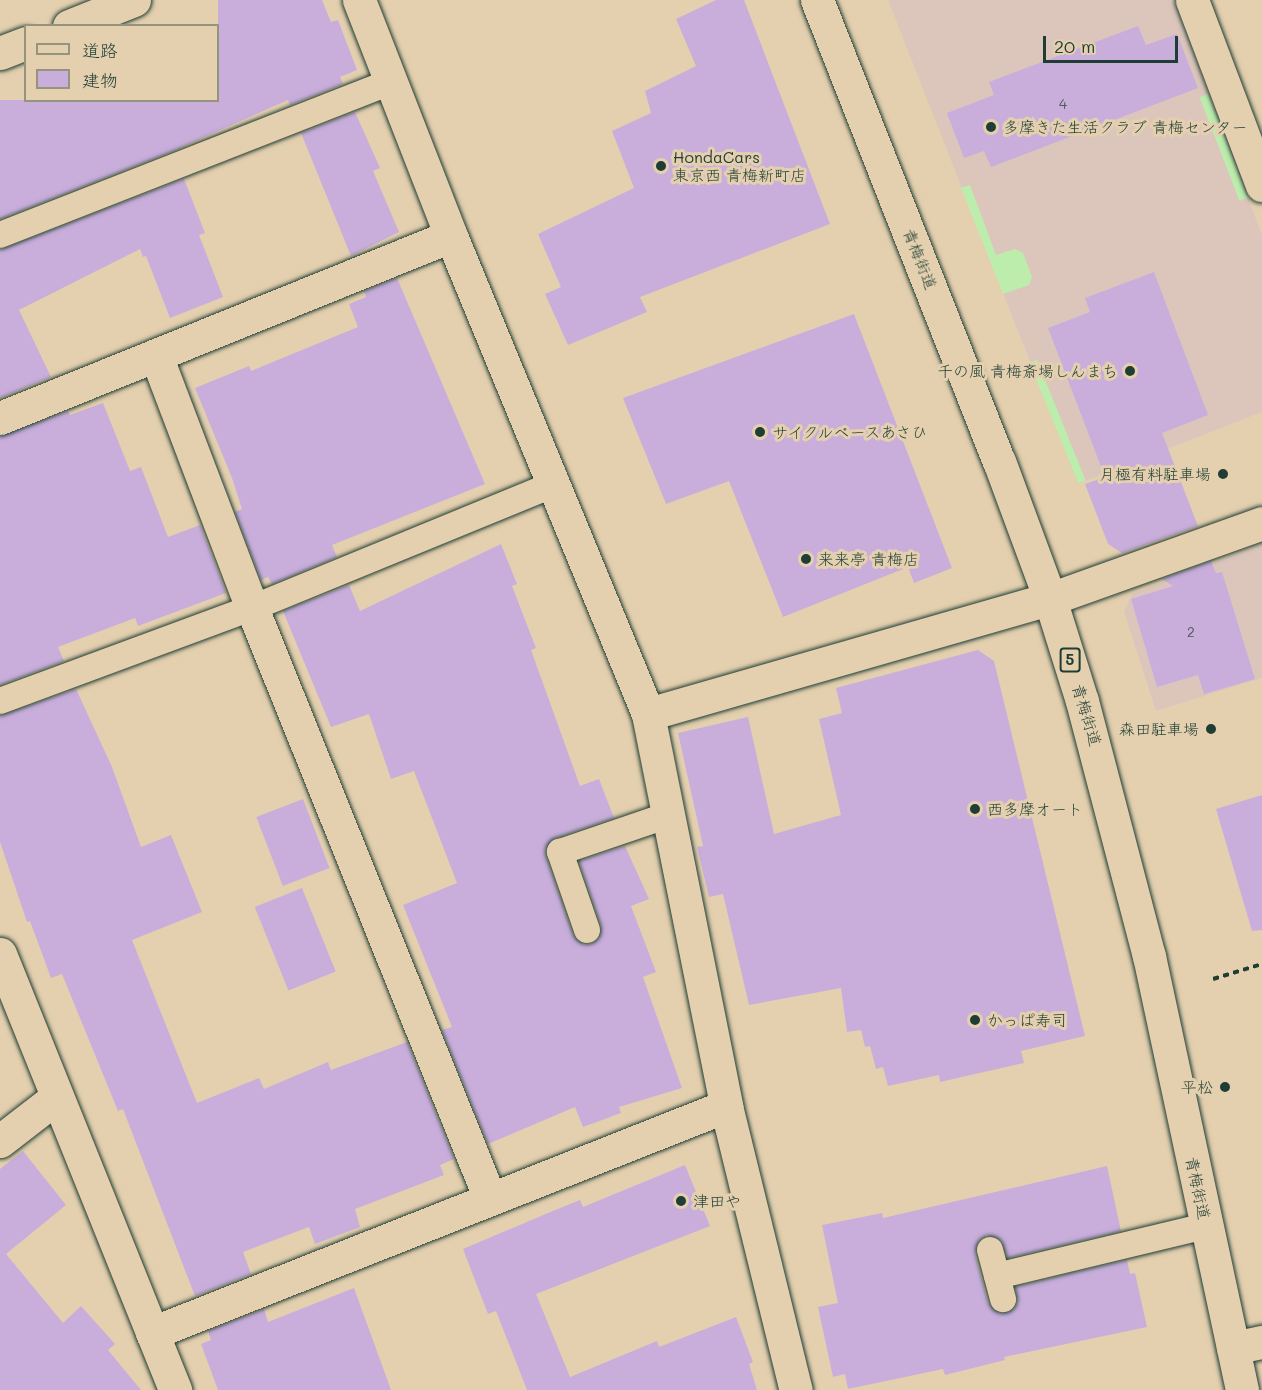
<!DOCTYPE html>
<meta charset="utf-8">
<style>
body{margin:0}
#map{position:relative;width:1262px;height:1390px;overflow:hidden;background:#e4d0af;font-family:Mali,"Klee One",sans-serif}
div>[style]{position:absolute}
.built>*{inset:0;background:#dcc6bc}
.green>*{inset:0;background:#bcedac;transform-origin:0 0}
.building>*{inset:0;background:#c9aedc;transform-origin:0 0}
.path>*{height:4px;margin-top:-2px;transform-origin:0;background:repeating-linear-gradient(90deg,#1f3d34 0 6px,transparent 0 10.5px)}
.roads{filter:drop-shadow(0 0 2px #1f3d34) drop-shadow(0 0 2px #1f3d34)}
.lane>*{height:26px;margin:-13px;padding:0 13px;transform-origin:13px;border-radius:13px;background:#e4d0af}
.street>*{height:33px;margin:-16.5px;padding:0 16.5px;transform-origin:16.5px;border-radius:16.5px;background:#e4d0af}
.primary>*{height:33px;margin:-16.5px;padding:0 16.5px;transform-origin:16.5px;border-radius:16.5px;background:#e4d0af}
.dots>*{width:16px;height:16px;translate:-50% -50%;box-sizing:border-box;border:3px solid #e4d0af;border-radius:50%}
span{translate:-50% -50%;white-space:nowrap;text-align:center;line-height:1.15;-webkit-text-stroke:6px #e4d0af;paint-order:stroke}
.number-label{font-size:14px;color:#4a595e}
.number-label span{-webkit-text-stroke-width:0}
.shield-label span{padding:2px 4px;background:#e4d0af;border:2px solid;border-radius:4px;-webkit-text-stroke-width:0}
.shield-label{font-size:15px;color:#1f3d34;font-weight:700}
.poi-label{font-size:16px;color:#1f3d34}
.left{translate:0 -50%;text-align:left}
.right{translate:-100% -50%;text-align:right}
.street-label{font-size:16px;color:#1f3d34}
.legend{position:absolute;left:24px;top:24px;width:195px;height:78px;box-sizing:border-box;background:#e4d0af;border:2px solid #95957e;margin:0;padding:8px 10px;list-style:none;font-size:18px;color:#1f3d34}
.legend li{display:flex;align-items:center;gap:12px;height:30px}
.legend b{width:30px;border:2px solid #95957e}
.scale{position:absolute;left:1043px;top:36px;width:135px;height:27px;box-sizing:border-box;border:3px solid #1f3d34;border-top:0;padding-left:8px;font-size:18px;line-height:21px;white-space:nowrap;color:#1f3d34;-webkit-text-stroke:4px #e4d0af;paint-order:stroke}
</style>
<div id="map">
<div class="built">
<i style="clip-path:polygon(888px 0,1173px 0,1262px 235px,1262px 412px,1078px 484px)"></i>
<i style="clip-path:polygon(1262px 544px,1262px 678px,1156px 711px,1124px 612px,1132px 594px)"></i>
</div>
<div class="green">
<i style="left:1208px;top:94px;width:111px;height:9px;rotate:69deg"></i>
<i style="clip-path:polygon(970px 185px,996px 255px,1015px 249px,1023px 253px,1032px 277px,1029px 285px,1003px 294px,961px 188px)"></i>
<i style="left:1037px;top:360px;width:130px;height:8px;rotate:68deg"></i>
</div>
<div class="building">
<i style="clip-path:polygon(218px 0,322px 0,331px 22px,338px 20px,357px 70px,340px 77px,343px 84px,290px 105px,288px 100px,173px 151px,0 219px,0 100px,218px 100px)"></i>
<i style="clip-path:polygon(716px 0,744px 0,830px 224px,640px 297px,647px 312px,568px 345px,545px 294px,561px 287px,538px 234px,634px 188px,612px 131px,651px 113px,645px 91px,696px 66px,676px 19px)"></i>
<i style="clip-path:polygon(1138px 26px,1146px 45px,1177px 34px,1198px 88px,991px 167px,984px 151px,964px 158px,947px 113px,994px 95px,989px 82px)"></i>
<i style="clip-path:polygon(355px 112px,380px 168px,373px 171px,399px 232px,351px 256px,301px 133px)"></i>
<i style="clip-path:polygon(184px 179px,205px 233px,199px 235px,223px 297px,170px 318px,146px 256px,143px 257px,140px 249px,19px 310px,51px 377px,0 398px,0 250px)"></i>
<i style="clip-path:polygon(1154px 272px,1208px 415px,1162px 433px,1198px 526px,1122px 553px,1108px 544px,1085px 484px,1105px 477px,1048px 328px,1090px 312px,1085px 298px)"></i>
<i style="clip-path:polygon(397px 278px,485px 484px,332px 545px,337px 557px,272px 584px,268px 577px,261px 580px,235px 512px,242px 509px,232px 478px,195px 388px,249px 366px,251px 371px,358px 327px,349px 304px,366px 297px,364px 291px)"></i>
<i style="clip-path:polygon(854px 314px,952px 568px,914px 583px,908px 567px,783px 617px,729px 481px,666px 504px,623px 398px)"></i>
<i style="clip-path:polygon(103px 403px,130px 471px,141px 467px,168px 537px,200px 525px,226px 593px,138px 626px,135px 618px,58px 647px,64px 661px,0 685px,0 436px,68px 411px,70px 415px)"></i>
<i style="clip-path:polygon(501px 544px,517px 584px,512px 586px,536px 648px,531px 650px,580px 786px,599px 779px,614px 818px,555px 838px,545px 849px,546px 857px,573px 935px,584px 945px,591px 944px,599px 939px,601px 926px,579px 861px,625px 846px,649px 899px,631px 906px,656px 972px,643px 977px,682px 1088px,619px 1107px,621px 1113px,583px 1127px,575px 1107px,488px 1144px,442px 1030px,452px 1027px,403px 905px,457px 883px,414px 771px,391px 779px,369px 714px,331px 727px,283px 611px,349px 585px,360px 611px)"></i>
<i style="clip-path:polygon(1211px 561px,1216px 573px,1222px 572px,1255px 679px,1204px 694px,1198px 675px,1157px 687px,1131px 599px,1173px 586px,1162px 579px)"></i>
<i style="clip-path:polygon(978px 650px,994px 661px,1085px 1036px,1021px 1051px,1024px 1063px,940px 1082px,939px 1075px,888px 1086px,883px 1067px,876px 1069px,870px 1046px,865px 1047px,861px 1030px,847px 1032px,841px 988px,749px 1005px,723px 894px,709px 897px,697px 847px,703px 846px,678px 733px,748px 717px,774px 834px,841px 815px,819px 719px,842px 713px,836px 688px)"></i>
<i style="clip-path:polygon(76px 689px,112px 767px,141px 847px,171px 835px,202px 912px,132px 940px,197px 1103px,259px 1078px,264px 1089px,328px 1062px,331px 1070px,407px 1042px,454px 1159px,440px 1165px,444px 1175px,355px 1209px,360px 1227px,315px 1244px,309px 1227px,243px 1252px,251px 1274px,195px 1296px,123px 1109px,118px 1111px,62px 974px,51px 978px,30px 921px,27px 922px,0 842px,0 716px)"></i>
<i style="clip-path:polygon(1262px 795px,1262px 930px,1252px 931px,1216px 809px)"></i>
<i style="left:303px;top:799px;width:74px;height:50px;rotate:69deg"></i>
<i style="left:302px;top:888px;width:90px;height:51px;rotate:68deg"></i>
<i style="clip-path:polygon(23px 1151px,66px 1205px,6px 1254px,63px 1323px,81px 1306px,115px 1344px,108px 1350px,141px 1390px,0 1390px,0 1169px)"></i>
<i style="clip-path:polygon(685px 1165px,710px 1226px,536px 1294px,570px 1377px,657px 1341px,659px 1347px,736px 1317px,753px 1362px,749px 1364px,757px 1390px,527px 1390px,496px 1311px,488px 1314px,463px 1249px,548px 1213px,580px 1200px,583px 1207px)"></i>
<i style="clip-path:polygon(1107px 1166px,1121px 1231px,1008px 1258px,1001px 1240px,987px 1235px,979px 1240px,975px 1254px,988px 1303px,1000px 1314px,1014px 1309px,1018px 1302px,1015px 1287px,1127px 1260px,1130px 1274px,1135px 1273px,1147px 1327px,1004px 1357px,1005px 1360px,945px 1375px,943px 1369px,848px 1389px,845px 1374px,833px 1377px,818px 1307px,838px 1303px,822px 1225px,882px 1213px,883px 1218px)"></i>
<i style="clip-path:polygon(354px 1288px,391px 1390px,218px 1390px,201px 1344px,211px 1340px,208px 1331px,264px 1309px,268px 1322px)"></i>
</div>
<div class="path">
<i style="left:1213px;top:979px;width:51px;rotate:-17deg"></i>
</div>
<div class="roads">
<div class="lane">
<i style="left:0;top:235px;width:421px;rotate:-21.4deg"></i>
<i style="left:0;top:701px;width:269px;rotate:-20.3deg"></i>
<i style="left:252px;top:608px;width:324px;rotate:-22.3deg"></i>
<i style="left:587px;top:930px;width:83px;rotate:-109.1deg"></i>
<i style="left:560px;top:852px;width:112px;rotate:-18.8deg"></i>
<i style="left:990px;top:1250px;width:51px;rotate:75.1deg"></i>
<i style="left:997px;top:1276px;width:215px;rotate:-13.5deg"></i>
</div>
<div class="street">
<i style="left:359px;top:0;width:253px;rotate:68.7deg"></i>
<i style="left:451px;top:236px;width:517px;rotate:67.6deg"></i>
<i style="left:648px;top:714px;width:400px;rotate:78.7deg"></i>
<i style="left:726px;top:1106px;width:292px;rotate:76.2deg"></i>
<i style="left:1192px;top:0;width:198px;rotate:69.3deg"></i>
<i style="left:69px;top:26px;width:70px;rotate:-21.8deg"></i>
<i style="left:0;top:53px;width:28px;rotate:-21deg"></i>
<i style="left:157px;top:358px;width:267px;rotate:69.2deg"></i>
<i style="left:252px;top:608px;width:637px;rotate:68.06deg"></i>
<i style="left:0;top:418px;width:486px;rotate:-22deg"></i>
<i style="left:648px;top:714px;width:418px;rotate:-16deg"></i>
<i style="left:1050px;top:599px;width:225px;rotate:-19.7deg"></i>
<i style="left:0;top:954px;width:470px;rotate:68.1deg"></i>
<i style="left:0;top:1141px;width:72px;rotate:-37.7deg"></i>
<i style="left:152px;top:1333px;width:617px;rotate:-21.58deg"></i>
<i style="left:1233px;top:1348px;width:30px;rotate:-12deg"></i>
</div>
<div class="primary">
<i style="left:817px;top:0;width:496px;rotate:68.5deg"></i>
<i style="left:999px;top:461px;width:147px;rotate:69.7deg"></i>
<i style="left:1050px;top:599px;width:107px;rotate:72.6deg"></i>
<i style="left:1082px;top:701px;width:264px;rotate:75.3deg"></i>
<i style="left:1149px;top:956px;width:444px;rotate:77.9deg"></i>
</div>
</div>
<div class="dots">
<i style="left:991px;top:127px;background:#1f3d34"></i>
<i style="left:661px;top:166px;background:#1f3d34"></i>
<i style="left:1130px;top:371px;background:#1f3d34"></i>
<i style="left:760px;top:432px;background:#1f3d34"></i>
<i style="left:1223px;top:474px;background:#1f3d34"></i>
<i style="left:806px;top:559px;background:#1f3d34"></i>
<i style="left:1211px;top:729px;background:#1f3d34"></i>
<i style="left:975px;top:809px;background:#1f3d34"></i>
<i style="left:975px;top:1020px;background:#1f3d34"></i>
<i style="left:1225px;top:1087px;background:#1f3d34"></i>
<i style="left:681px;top:1201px;background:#1f3d34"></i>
</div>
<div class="number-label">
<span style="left:1063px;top:104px">4</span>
<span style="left:1191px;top:632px">2</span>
</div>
<div class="shield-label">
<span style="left:1070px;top:660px">5</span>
</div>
<div class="poi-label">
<span class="left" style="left:1003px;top:127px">多摩きた生活クラブ 青梅センター</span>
<span class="left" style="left:673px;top:166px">HondaCars<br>東京西 青梅新町店</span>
<span class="right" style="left:1118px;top:371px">千の風 青梅斎場しんまち</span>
<span class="left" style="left:772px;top:432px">サイクルベースあさひ</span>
<span class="right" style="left:1211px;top:474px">月極有料駐車場</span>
<span class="left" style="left:818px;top:559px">来来亭 青梅店</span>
<span class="right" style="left:1199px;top:729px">森田駐車場</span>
<span class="left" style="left:987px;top:809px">西多摩オート</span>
<span class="left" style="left:987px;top:1020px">かっぱ寿司</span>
<span class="right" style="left:1213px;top:1087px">平松</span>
<span class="left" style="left:693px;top:1201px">津田や</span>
</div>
<div class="street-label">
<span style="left:920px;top:259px;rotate:68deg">青梅街道</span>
<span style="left:1087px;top:715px;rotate:73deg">青梅街道</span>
<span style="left:1198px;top:1188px;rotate:78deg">青梅街道</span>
</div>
<ul class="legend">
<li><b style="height:8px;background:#e4d0af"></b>道路</li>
<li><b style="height:16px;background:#c9aedc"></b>建物</li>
</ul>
<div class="scale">20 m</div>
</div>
